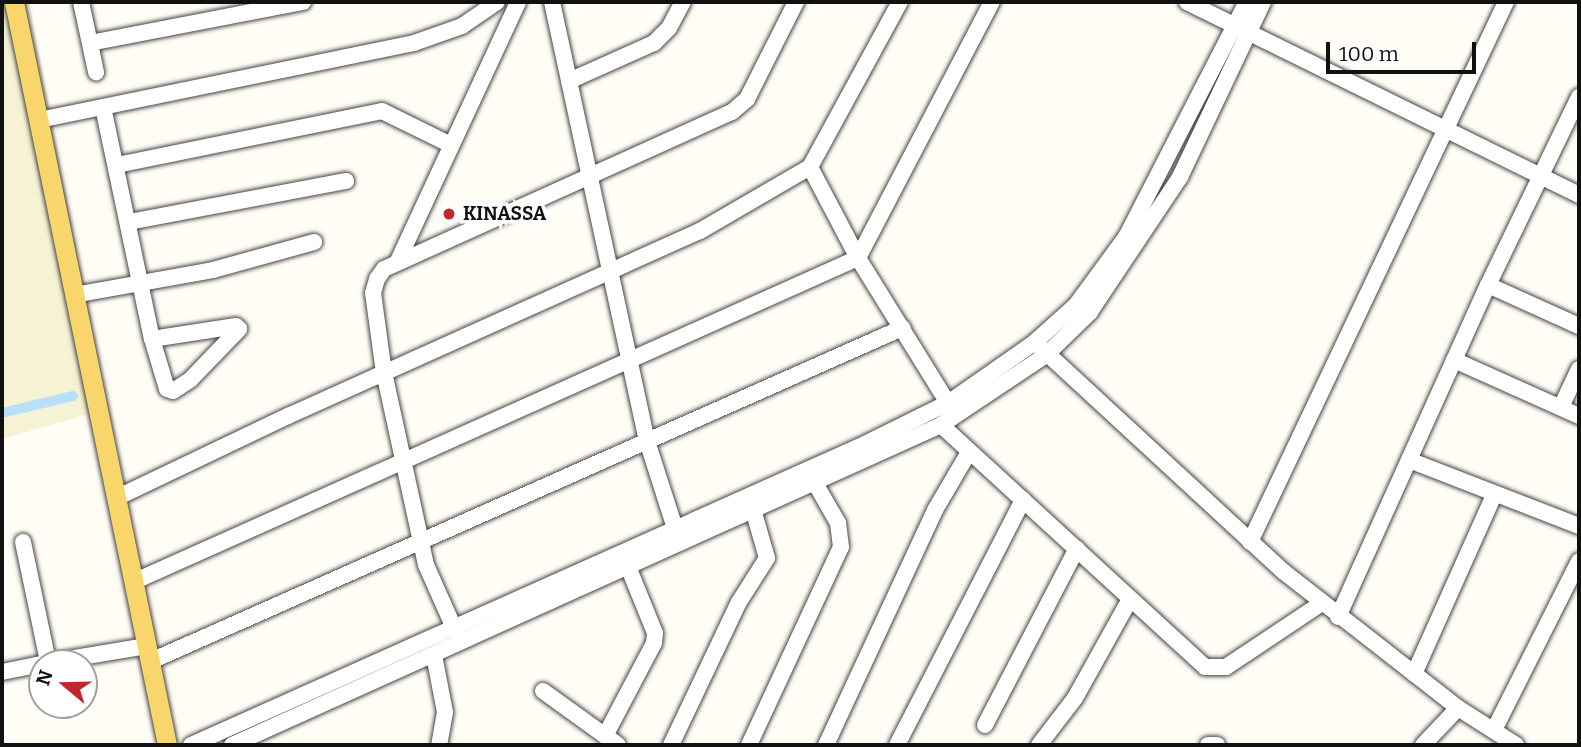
<!DOCTYPE html>
<style>
body{margin:0}
#map{position:relative;width:1581px;height:747px;overflow:hidden;background:#fffdf5;font-family:Bitter,serif}
div>[style]{position:absolute}
.farmland>*{inset:0;background:#f6f3d4}
.canal>*{height:10px;margin:-5px;padding:0 5px;transform-origin:5px;border-radius:5px;background:#b9e0f7}
.roads{filter:drop-shadow(0 0 2px #444) drop-shadow(0 0 2px #444)}
.minor>*{height:16px;margin:-8px;padding:0 8px;transform-origin:8px;border-radius:8px;background:#fff}
.major>*{height:19px;margin:-9.5px;padding:0 9.5px;transform-origin:9.5px;border-radius:9.5px;background:#f9d66b}
.dots>*{width:19px;height:19px;translate:-50% -50%;box-sizing:border-box;border:4px solid #fff;border-radius:50%}
span{translate:-50% -50%;white-space:nowrap;text-align:center;line-height:1.15;-webkit-text-stroke:7px #fff;paint-order:stroke}
.poi-label{font-size:19px;color:#111;font-weight:700}
.left{translate:0 -50%;text-align:left}
.frame{position:absolute;inset:0;border:4px solid #111;pointer-events:none}
.north{position:absolute;left:28px;top:649px;width:70px;height:70px;box-sizing:border-box;background:#fff;border:2px solid #a0a0a0;border-radius:50%;rotate:289deg;font-size:19px;font-weight:700;line-height:28px;text-align:center;color:#111}
.north::after{content:'';display:block;margin:auto;width:24px;height:32px;background:#c4262e;clip-path:polygon(50% 0,100% 100%,50% 72%,0 100%)}
.scale{position:absolute;left:1326px;top:42px;width:150px;height:32px;box-sizing:border-box;border:4px solid #111;border-top:0;padding-left:9px;font-size:21px;line-height:24px;white-space:nowrap;color:#111;-webkit-text-stroke:5px #fff;paint-order:stroke}
</style>
<div id="map">
<div class="farmland">
<i style="clip-path:polygon(2px 2px,29px 2px,107px 409px,2px 439px)"></i>
</div>
<div class="canal">
<i style="left:2px;top:413px;width:73px;rotate:-13.5deg"></i>
</div>
<div class="roads">
<div class="minor">
<i style="left:81px;top:2px;width:72px;rotate:77.9deg"></i>
<i style="left:552px;top:2px;width:449px;rotate:77.8deg"></i>
<i style="left:647px;top:441px;width:91px;rotate:72.2deg"></i>
<i style="left:1187px;top:2px;width:437px;rotate:26.2deg"></i>
<i style="left:90px;top:43px;width:217px;rotate:-10.9deg"></i>
<i style="left:569px;top:81px;width:93px;rotate:-24.1deg"></i>
<i style="left:654px;top:43px;width:21px;rotate:-45deg"></i>
<i style="left:669px;top:28px;width:30px;rotate:-62deg"></i>
<i style="left:103px;top:107px;width:237px;rotate:78.1deg"></i>
<i style="left:152px;top:339px;width:52px;rotate:73.3deg"></i>
<i style="left:167px;top:389px;width:6px;rotate:18deg"></i>
<i style="left:173px;top:391px;width:20px;rotate:-33deg"></i>
<i style="left:190px;top:380px;width:71px;rotate:-46.1deg"></i>
<i style="left:239px;top:329px;width:4px;rotate:-135deg"></i>
<i style="left:236px;top:326px;width:85px;rotate:171.2deg"></i>
<i style="left:39px;top:120px;width:383px;rotate:-11.6deg"></i>
<i style="left:414px;top:43px;width:51px;rotate:-19.5deg"></i>
<i style="left:462px;top:26px;width:42px;rotate:-34.4deg"></i>
<i style="left:117px;top:165px;width:270px;rotate:-11.5deg"></i>
<i style="left:382px;top:111px;width:75px;rotate:26.2deg"></i>
<i style="left:810px;top:167px;width:103px;rotate:62.2deg"></i>
<i style="left:858px;top:258px;width:171px;rotate:58.2deg"></i>
<i style="left:129px;top:222px;width:221px;rotate:-10.7deg"></i>
<i style="left:397px;top:263px;width:288px;rotate:-65.1deg"></i>
<i style="left:1488px;top:285px;width:100px;rotate:24.3deg"></i>
<i style="left:74px;top:295px;width:141px;rotate:-10.2deg"></i>
<i style="left:213px;top:270px;width:105px;rotate:-15.5deg"></i>
<i style="left:1039px;top:346px;width:333px;rotate:42.7deg"></i>
<i style="left:1284px;top:572px;width:221px;rotate:38deg"></i>
<i style="left:1458px;top:708px;width:69px;rotate:32.5deg"></i>
<i style="left:1454px;top:360px;width:137px;rotate:24.1deg"></i>
<i style="left:1561px;top:407px;width:42px;rotate:-64.7deg"></i>
<i style="left:941px;top:425px;width:358px;rotate:42.5deg"></i>
<i style="left:1205px;top:667px;width:21px"></i>
<i style="left:1226px;top:667px;width:115px;rotate:-33.7deg"></i>
<i style="left:1409px;top:460px;width:182px;rotate:21.2deg"></i>
<i style="left:116px;top:498px;width:191px;rotate:-25.5deg"></i>
<i style="left:288px;top:416px;width:452px;rotate:-24.2deg"></i>
<i style="left:700px;top:231px;width:127px;rotate:-30.2deg"></i>
<i style="left:810px;top:167px;width:188px;rotate:-61.4deg"></i>
<i style="left:23px;top:542px;width:123px;rotate:78.2deg"></i>
<i style="left:1250px;top:542px;width:598px;rotate:-64.64deg"></i>
<i style="left:133px;top:582px;width:794px;rotate:-24.08deg"></i>
<i style="left:858px;top:258px;width:289px;rotate:-62.4deg"></i>
<i style="left:1338px;top:617px;width:364px;rotate:-65.7deg"></i>
<i style="left:1488px;top:285px;width:209px;rotate:-64.2deg"></i>
<i style="left:458px;top:637px;width:79px;rotate:-114deg"></i>
<i style="left:426px;top:565px;width:197px;rotate:-102.3deg"></i>
<i style="left:384px;top:373px;width:81px;rotate:-97.8deg"></i>
<i style="left:373px;top:293px;width:15px;rotate:-74deg"></i>
<i style="left:377px;top:279px;width:12px;rotate:-55deg"></i>
<i style="left:384px;top:269px;width:382px;rotate:-24.3deg"></i>
<i style="left:732px;top:112px;width:20px;rotate:-41deg"></i>
<i style="left:747px;top:99px;width:109px;rotate:-63.2deg"></i>
<i style="left:434px;top:655px;width:58px;rotate:79.1deg"></i>
<i style="left:445px;top:712px;width:34px;rotate:100deg"></i>
<i style="left:151px;top:661px;width:822px;rotate:-23.91deg"></i>
<i style="left:45px;top:663px;width:103px;rotate:-9.5deg"></i>
<i style="left:2px;top:672px;width:41px;rotate:-11.3deg"></i>
<i style="left:1414px;top:674px;width:196px;rotate:-65.9deg"></i>
<i style="left:543px;top:691px;width:92px;rotate:35.8deg"></i>
<i style="left:985px;top:725px;width:199px;rotate:-62.5deg"></i>
<i style="left:1494px;top:730px;width:189px;rotate:-63.3deg"></i>
<i style="left:605px;top:736px;width:105px;rotate:-62.2deg"></i>
<i style="left:654px;top:643px;width:10px;rotate:-84deg"></i>
<i style="left:655px;top:633px;width:69px;rotate:-112.1deg"></i>
<i style="left:191px;top:745px;width:738px;rotate:-24.06deg"></i>
<i style="left:865px;top:444px;width:93px;rotate:-26.3deg"></i>
<i style="left:948px;top:403px;width:106px;rotate:-35deg"></i>
<i style="left:1035px;top:342px;width:55px;rotate:-42.1deg"></i>
<i style="left:1076px;top:305px;width:84px;rotate:-53.7deg"></i>
<i style="left:1126px;top:237px;width:264px;rotate:-62.8deg"></i>
<i style="left:232px;top:745px;width:778px;rotate:-24.29deg"></i>
<i style="left:941px;top:425px;width:126px;rotate:-33.7deg"></i>
<i style="left:1046px;top:355px;width:62px;rotate:-44.3deg"></i>
<i style="left:1090px;top:312px;width:162px;rotate:-56.3deg"></i>
<i style="left:1180px;top:177px;width:194px;rotate:-64.6deg"></i>
<i style="left:671px;top:745px;width:158px;rotate:-64.6deg"></i>
<i style="left:739px;top:602px;width:52px;rotate:-57.5deg"></i>
<i style="left:767px;top:558px;width:47px;rotate:-106.1deg"></i>
<i style="left:749px;top:745px;width:218px;rotate:-65.1deg"></i>
<i style="left:841px;top:547px;width:24px;rotate:-97deg"></i>
<i style="left:838px;top:523px;width:46px;rotate:-119.9deg"></i>
<i style="left:826px;top:745px;width:259px;rotate:-65.1deg"></i>
<i style="left:935px;top:510px;width:67px;rotate:-59.6deg"></i>
<i style="left:897px;top:745px;width:276px;rotate:-62.8deg"></i>
<i style="left:1039px;top:745px;width:59px;rotate:-52.5deg"></i>
<i style="left:1075px;top:698px;width:113px;rotate:-60.9deg"></i>
<i style="left:1208px;top:745px;width:9px"></i>
<i style="left:1423px;top:745px;width:51px;rotate:-46.6deg"></i>
</div>
<div class="major">
<i style="left:14px;top:2px;width:759px;rotate:78.36deg"></i>
</div>
</div>
<div class="dots">
<i style="left:449px;top:214px;background:#c4262e"></i>
</div>
<div class="poi-label">
<span class="left" style="left:463px;top:214px">KINASSA</span>
</div>
<div class="frame"></div>
<div class="north">N</div>
<div class="scale">100 m</div>
</div>
